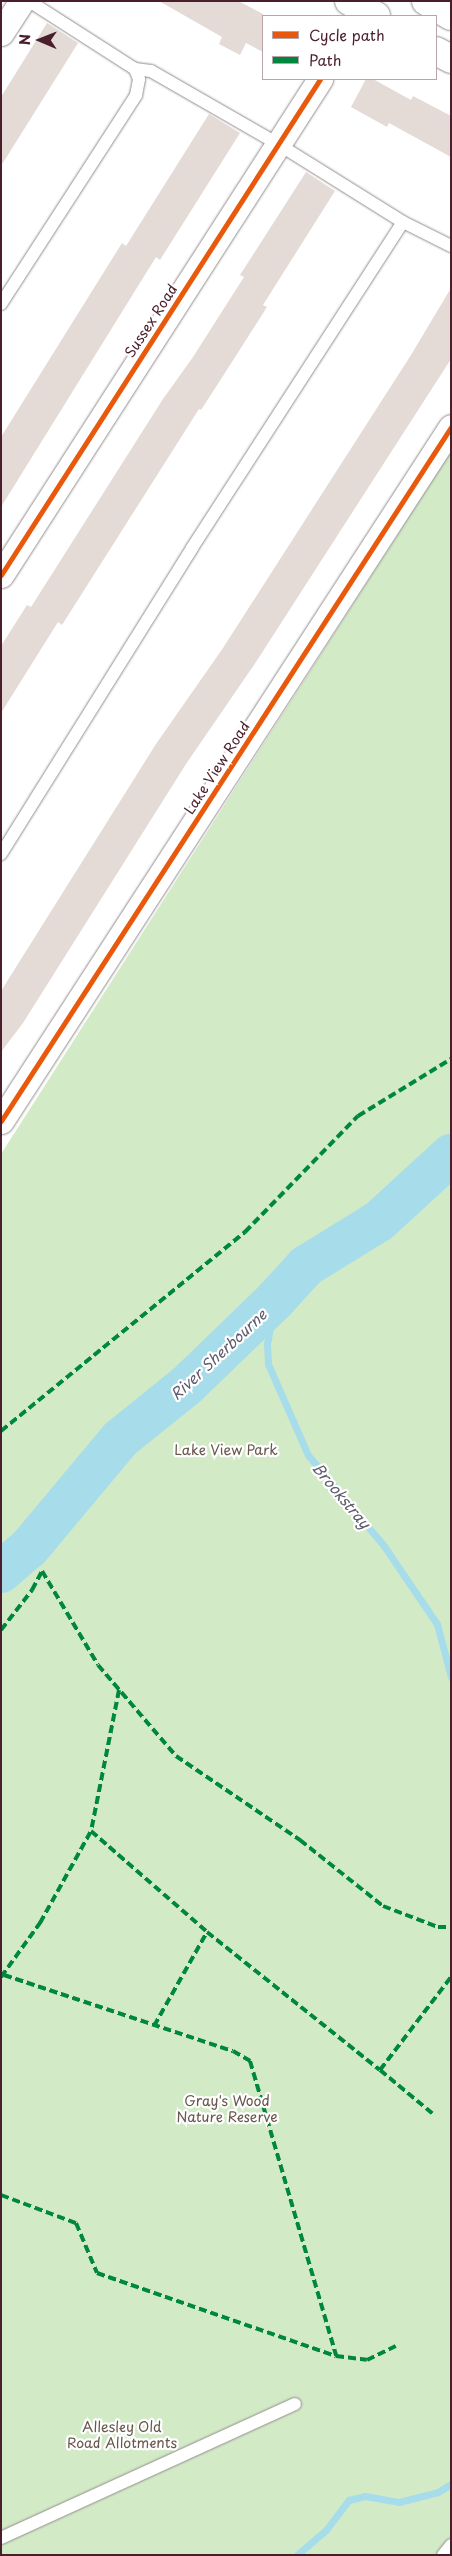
<!DOCTYPE html>
<style>
body{margin:0}
#map{position:relative;width:452px;height:2556px;overflow:hidden;background:#fff;font-family:"Playpen Sans",sans-serif}
div>[style]{position:absolute}
.green>*{inset:0;background:#d2ebc6}
.stream>*{height:7px;margin:-3.5px;padding:0 3.5px;transform-origin:3.5px;border-radius:3.5px;background:#a7dcea}
.river>*{height:42px;margin:-21px;padding:0 21px;transform-origin:21px;border-radius:21px;background:#a7dcea}
.building>*{inset:0;background:#e4dad6}
.roads{filter:drop-shadow(0 0 1px #948c8e) drop-shadow(0 0 1px #948c8e)}
.service>*{height:12px;margin:-6px;padding:0 6px;transform-origin:6px;border-radius:6px;background:#fff}
.minor>*{height:25px;margin:-12.5px;padding:0 12.5px;transform-origin:12.5px;border-radius:12.5px;background:#fff}
.secondary>*{height:28px;margin:-14px;padding:0 14px;transform-origin:14px;border-radius:14px;background:#fff}
.quiet>*{height:4px;margin-top:-2px;transform-origin:0;background:repeating-linear-gradient(90deg,#00873e 0 8px,transparent 0 12px)}
.cycleway>*{height:5px;margin:-2.5px;padding:0 2.5px;transform-origin:2.5px;border-radius:2.5px;background:#e8590c}
span{translate:-50% -50%;white-space:nowrap;text-align:center;line-height:1.15;-webkit-text-stroke:4.5px #fff;paint-order:stroke}
.street-label{font-size:14px;color:#4a1f2b}
.park-label{font-size:14px;color:#68574c}
.water-label{font-size:15px;color:#5d5c6b;font-style:italic}
.frame{position:absolute;inset:0;border:2px solid #4a1f2b;pointer-events:none}
.legend{position:absolute;left:262px;top:15px;width:175px;height:65px;box-sizing:border-box;background:#fff;border:1px solid #b7a5aa;margin:0;padding:6px 9px;list-style:none;font-size:15px;color:#4a1f2b}
.legend li{display:flex;align-items:center;gap:10px;height:25px}
.legend b{width:25px;border:1px solid #b7a5aa}
.north{position:absolute;left:15px;top:15px;width:50px;height:50px;-webkit-text-stroke:4px #fff;paint-order:stroke;rotate:271deg;font-size:14px;font-weight:700;line-height:20px;text-align:center;color:#4a1f2b}
.north::after{content:'';display:block;margin:auto;width:18px;height:22px;background:#4a1f2b;clip-path:polygon(50% 0,100% 100%,50% 72%,0 100%)}
</style>
<div id="map">
<div class="green">
<i style="clip-path:polygon(451px 451px,451px 2555px,1px 2555px,1px 1154px)"></i>
</div>
<div class="stream">
<i style="left:275px;top:1300px;width:45px;rotate:100.3deg"></i>
<i style="left:267px;top:1344px;width:20px;rotate:87deg"></i>
<i style="left:268px;top:1364px;width:99px;rotate:66.3deg"></i>
<i style="left:308px;top:1455px;width:119px;rotate:50.1deg"></i>
<i style="left:384px;top:1546px;width:94px;rotate:55.8deg"></i>
<i style="left:437px;top:1624px;width:55px;rotate:75.2deg"></i>
<i style="left:297px;top:2555px;width:38px;rotate:-41deg"></i>
<i style="left:326px;top:2530px;width:38px;rotate:-53deg"></i>
<i style="left:349px;top:2500px;width:16px;rotate:-14deg"></i>
<i style="left:365px;top:2496px;width:35px;rotate:10deg"></i>
<i style="left:399px;top:2502px;width:40px;rotate:-14.4deg"></i>
<i style="left:438px;top:2492px;width:15px;rotate:-32deg"></i>
</div>
<div class="river">
<i style="left:1px;top:1572px;width:37px;rotate:-41deg"></i>
<i style="left:29px;top:1548px;width:142px;rotate:-50.1deg"></i>
<i style="left:120px;top:1439px;width:85px;rotate:-38.8deg"></i>
<i style="left:186px;top:1386px;width:124px;rotate:-44deg"></i>
<i style="left:275px;top:1300px;width:46px;rotate:-47.6deg"></i>
<i style="left:306px;top:1266px;width:86px;rotate:-31.7deg"></i>
<i style="left:379px;top:1221px;width:98px;rotate:-42.5deg"></i>
</div>
<div class="building">
<i style="clip-path:polygon(159px 1px,238px 1px,263px 14px,263px 52px,246px 43px,240px 55px,219px 44px,222px 37px)"></i>
<i style="clip-path:polygon(47px 23px,78px 43px,1px 166px,1px 97px)"></i>
<i style="clip-path:polygon(366px 79px,373px 79px,411px 100px,413px 96px,451px 116px,451px 157px,389px 123px,387px 127px,351px 107px)"></i>
<i style="clip-path:polygon(209px 114px,240px 133px,160px 260px,156px 257px,1px 507px,1px 437px,122px 243px,126px 246px)"></i>
<i style="clip-path:polygon(306px 172px,335px 191px,263px 305px,267px 307px,223px 376px,201px 410px,199px 409px,62px 625px,58px 622px,1px 713px,1px 646px,27px 605px,31px 607px,163px 399px,193px 357px,244px 277px,240px 275px)"></i>
<i style="clip-path:polygon(451px 288px,451px 359px,256px 662px,186px 764px,23px 1023px,1px 1052px,1px 991px,156px 744px,223px 648px,411px 355px)"></i>
</div>
<div class="roads">
<div class="service">
<i style="left:135px;top:69px;width:16px;rotate:7deg"></i>
<i style="left:151px;top:71px;width:146px;rotate:29.9deg"></i>
<i style="left:278px;top:144px;width:147px;rotate:32deg"></i>
<i style="left:403px;top:222px;width:54px;rotate:26.6deg"></i>
<i style="left:1px;top:304px;width:249px;rotate:-57.1deg"></i>
<i style="left:136px;top:95px;width:16px;rotate:-79deg"></i>
<i style="left:139px;top:79px;width:11px;rotate:-112deg"></i>
<i style="left:135px;top:69px;width:126px;rotate:-147.3deg"></i>
<i style="left:1px;top:854px;width:361px;rotate:-58deg"></i>
<i style="left:192px;top:548px;width:388px;rotate:-57.1deg"></i>
<i style="left:1px;top:2538px;width:323px;rotate:-24.5deg"></i>
<i style="left:443px;top:2555px;width:13px;rotate:-51deg"></i>
</div>
<div class="minor">
<i style="left:1px;top:33px;width:38px;rotate:-57deg"></i>
<i style="left:1px;top:575px;width:590px;rotate:-57.25deg"></i>
<i style="left:1px;top:1121px;width:827px;rotate:-57.04deg"></i>
</div>
<div class="secondary">
<i style="left:349px;top:1px;width:31px;rotate:29deg"></i>
<i style="left:426px;top:1px;width:29px;rotate:31deg"></i>
<i style="left:436px;top:51px;width:17px;rotate:28deg"></i>
</div>
</div>
<div class="quiet">
<i style="left:1px;top:1431px;width:315px;rotate:-39.2deg"></i>
<i style="left:245px;top:1232px;width:162px;rotate:-45.8deg"></i>
<i style="left:358px;top:1116px;width:109px;rotate:-31.5deg"></i>
<i style="left:1px;top:1630px;width:51px;rotate:-52.2deg"></i>
<i style="left:32px;top:1590px;width:21px;rotate:-62deg"></i>
<i style="left:42px;top:1571px;width:109px;rotate:59.2deg"></i>
<i style="left:98px;top:1665px;width:120px;rotate:49.4deg"></i>
<i style="left:176px;top:1756px;width:150px;rotate:34.1deg"></i>
<i style="left:300px;top:1840px;width:106px;rotate:38.5deg"></i>
<i style="left:383px;top:1906px;width:59px;rotate:20.9deg"></i>
<i style="left:438px;top:1927px;width:13px"></i>
<i style="left:119px;top:1690px;width:144px;rotate:101.2deg"></i>
<i style="left:91px;top:1831px;width:154px;rotate:41deg"></i>
<i style="left:207px;top:1932px;width:221px;rotate:38.6deg"></i>
<i style="left:380px;top:2070px;width:117px;rotate:-52.6deg"></i>
<i style="left:4px;top:1975px;width:241px;rotate:18.4deg"></i>
<i style="left:233px;top:2051px;width:20px;rotate:30deg"></i>
<i style="left:250px;top:2061px;width:307px;rotate:73.7deg"></i>
<i style="left:1px;top:1977px;width:67px;rotate:-54.2deg"></i>
<i style="left:40px;top:1923px;width:105px;rotate:-61deg"></i>
<i style="left:154px;top:2026px;width:108px;rotate:-60.6deg"></i>
<i style="left:380px;top:2070px;width:69px;rotate:39.7deg"></i>
<i style="left:1px;top:2195px;width:80px;rotate:20.5deg"></i>
<i style="left:76px;top:2223px;width:54px;rotate:67.2deg"></i>
<i style="left:97px;top:2273px;width:253px;rotate:19.2deg"></i>
<i style="left:336px;top:2356px;width:31px;rotate:7deg"></i>
<i style="left:367px;top:2360px;width:32px;rotate:-26deg"></i>
</div>
<div class="cycleway">
<i style="left:1px;top:575px;width:590px;rotate:-57.25deg"></i>
<i style="left:1px;top:1121px;width:827px;rotate:-57.04deg"></i>
</div>
<div class="street-label">
<span style="left:151px;top:321px;rotate:-57deg">Sussex Road</span>
<span style="left:217px;top:768px;rotate:-57deg">Lake View Road</span>
</div>
<div class="park-label">
<span style="left:226px;top:1450px">Lake View Park</span>
<span style="left:227px;top:2109px">Gray's Wood<br>Nature Reserve</span>
<span style="left:122px;top:2435px">Allesley Old<br>Road Allotments</span>
</div>
<div class="water-label">
<span style="left:218px;top:1354px;rotate:-43deg">River Sherbourne</span>
<span style="left:342px;top:1495px;rotate:50deg">Brookstray</span>
</div>
<div class="frame"></div>
<ul class="legend">
<li><b style="height:6px;background:#e8590c"></b>Cycle path</li>
<li><b style="height:6px;background:#00873e"></b>Path</li>
</ul>
<div class="north">N</div>
</div>
